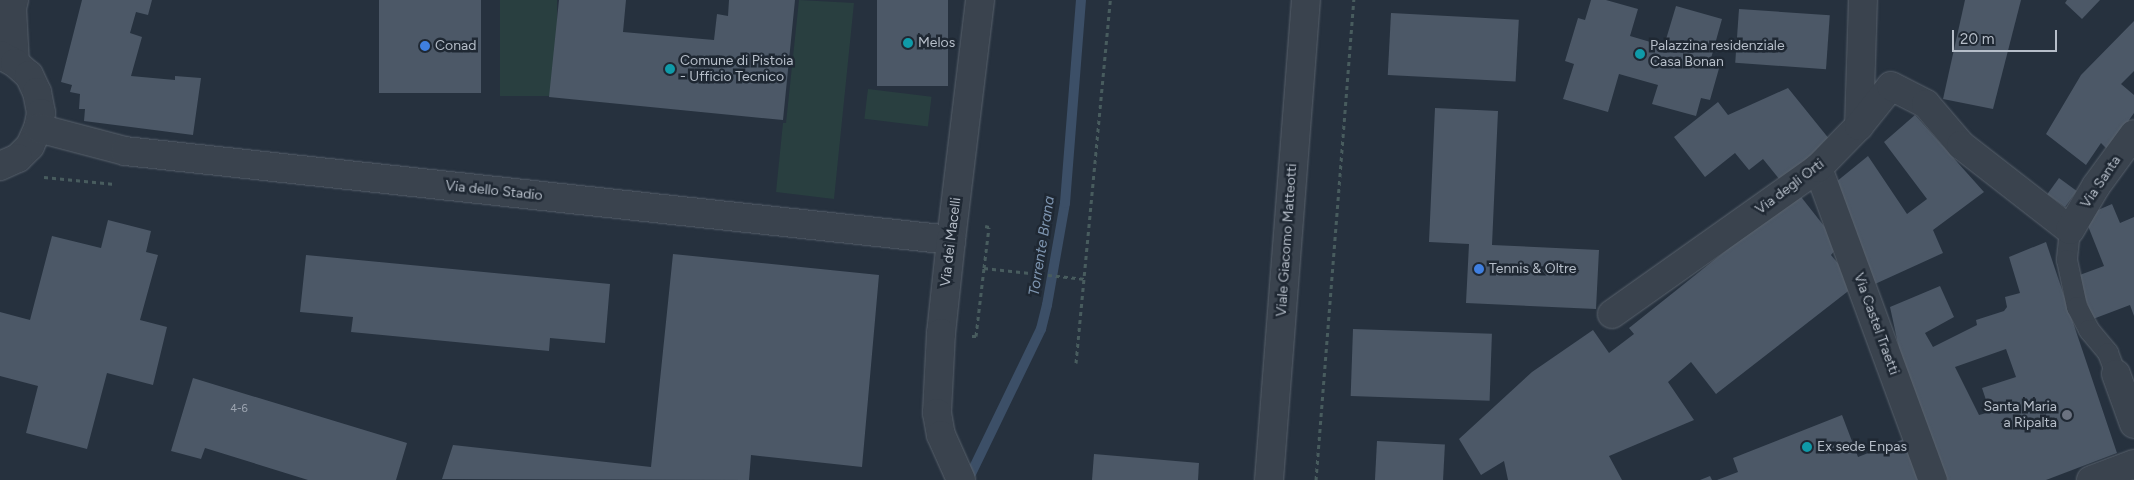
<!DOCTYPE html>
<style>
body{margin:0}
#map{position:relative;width:2134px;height:480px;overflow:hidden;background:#26313e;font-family:Figtree,sans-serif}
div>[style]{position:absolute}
.green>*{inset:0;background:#293f40;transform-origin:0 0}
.stream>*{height:10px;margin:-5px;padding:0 5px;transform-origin:5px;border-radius:5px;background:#3c4f67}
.building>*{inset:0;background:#4c5867;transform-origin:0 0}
.path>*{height:3px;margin-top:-1.5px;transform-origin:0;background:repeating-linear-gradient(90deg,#485c5e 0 4px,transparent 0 8px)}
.roads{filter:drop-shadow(0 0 1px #58616c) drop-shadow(0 0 1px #58616c)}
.service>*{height:20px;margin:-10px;padding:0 10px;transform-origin:10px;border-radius:10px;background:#3a434e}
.minor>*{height:28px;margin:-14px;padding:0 14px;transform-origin:14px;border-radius:14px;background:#3a434e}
.tertiary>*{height:28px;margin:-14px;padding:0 14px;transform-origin:14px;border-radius:14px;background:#3a434e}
.dots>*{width:14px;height:14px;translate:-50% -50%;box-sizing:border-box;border:2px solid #1f2833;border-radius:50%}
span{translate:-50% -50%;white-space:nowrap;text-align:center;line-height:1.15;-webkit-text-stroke:5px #1f2833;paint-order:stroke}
.number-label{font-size:11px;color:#9ca4b0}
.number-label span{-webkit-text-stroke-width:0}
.poi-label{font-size:14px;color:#b6bec9}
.left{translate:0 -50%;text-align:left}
.right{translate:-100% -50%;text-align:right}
.street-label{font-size:14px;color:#b6bec9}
.water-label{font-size:15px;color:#7e95b0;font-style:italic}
.scale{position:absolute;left:1952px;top:30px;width:105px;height:22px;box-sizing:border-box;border:2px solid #b6bec9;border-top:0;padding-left:6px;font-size:15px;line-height:18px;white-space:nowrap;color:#b6bec9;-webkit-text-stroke:4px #1f2833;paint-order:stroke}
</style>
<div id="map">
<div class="green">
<i style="left:500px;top:0;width:57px;height:96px"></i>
<i style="clip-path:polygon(799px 0,854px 3px,834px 199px,776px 192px,783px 123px,786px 123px)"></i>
<i style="left:868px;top:89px;width:64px;height:30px;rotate:7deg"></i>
</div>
<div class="stream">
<i style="left:968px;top:480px;width:168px;rotate:-64.2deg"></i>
<i style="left:1041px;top:329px;width:25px;rotate:-76deg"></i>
<i style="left:1047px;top:305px;width:104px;rotate:-80deg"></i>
<i style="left:1065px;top:203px;width:204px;rotate:-85.5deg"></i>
</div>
<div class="building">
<i style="clip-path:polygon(82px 0,152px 0,148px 15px,136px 12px,130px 33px,142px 37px,131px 76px,175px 80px,175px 76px,201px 78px,193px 135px,84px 121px,85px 109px,79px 109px,80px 94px,70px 92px,72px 85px,61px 82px)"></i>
<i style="left:379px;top:0;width:102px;height:93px"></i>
<i style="clip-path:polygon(559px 0,626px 0,623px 32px,714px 40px,717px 14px,728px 16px,729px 0,795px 0,783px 120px,549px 97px)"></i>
<i style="left:877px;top:0;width:71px;height:86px"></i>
<i style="clip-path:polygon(1591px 0,1606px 0,1638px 9px,1630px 36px,1664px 46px,1676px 6px,1722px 19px,1710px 62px,1720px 65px,1710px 100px,1701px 98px,1696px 116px,1652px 104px,1658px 85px,1619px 74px,1608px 112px,1563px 99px,1574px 64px,1565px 61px,1578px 18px,1585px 20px)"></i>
<i style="clip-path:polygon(1965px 0,2021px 0,1993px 109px,1943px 99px)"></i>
<i style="clip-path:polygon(2067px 0,2100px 0,2082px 19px,2065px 3px)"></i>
<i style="left:1739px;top:9px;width:91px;height:54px;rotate:4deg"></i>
<i style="left:1391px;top:13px;width:128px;height:62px;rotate:3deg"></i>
<i style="clip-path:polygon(2134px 21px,2134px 71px,2121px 84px,2134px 95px,2134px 113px,2108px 150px,2101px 143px,2086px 165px,2046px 134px,2081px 75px)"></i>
<i style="clip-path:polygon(1788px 88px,1830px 140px,1780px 180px,1763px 159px,1749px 170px,1735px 153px,1705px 177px,1674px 137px,1718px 102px,1728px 115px)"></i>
<i style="clip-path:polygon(1435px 108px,1498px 111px,1492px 245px,1599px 250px,1596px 309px,1466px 303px,1469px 244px,1429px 242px)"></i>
<i style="clip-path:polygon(1915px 115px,1984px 192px,1933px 230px,1943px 253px,1875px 284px,1836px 182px,1868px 156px,1907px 214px,1927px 199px,1884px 142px)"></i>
<i style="left:2059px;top:178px;width:22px;height:20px;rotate:36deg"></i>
<i style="clip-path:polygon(1798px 193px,1839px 245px,1831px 255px,1856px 285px,1716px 394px,1691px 362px,1668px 382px,1694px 420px,1609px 456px,1622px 480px,1508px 480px,1504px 461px,1481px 475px,1459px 439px,1532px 372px,1593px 330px,1609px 353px,1634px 334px,1629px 328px)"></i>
<i style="clip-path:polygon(2112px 204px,2120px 223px,2134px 217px,2134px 316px,2130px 305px,2093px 319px,2077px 276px,2104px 266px,2084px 216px)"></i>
<i style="clip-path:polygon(108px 220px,151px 231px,146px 252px,158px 255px,140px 320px,167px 327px,153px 385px,107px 373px,87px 449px,26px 433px,38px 386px,0 376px,0 312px,30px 320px,52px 236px,101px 248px)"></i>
<i style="clip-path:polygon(evenodd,2046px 242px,2117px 453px,2046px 480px,1946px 480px,1903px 367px,1890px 307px,1940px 286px,1954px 317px,1925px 333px,1933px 347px,1977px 325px,1976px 320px,2004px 311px,2007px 307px,2005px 297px,2020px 293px,2009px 257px,2046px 242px,2006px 349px,2016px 377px,1982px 388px,1990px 412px,1979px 415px,1955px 367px,2006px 349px)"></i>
<i style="clip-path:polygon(673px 254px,879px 275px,862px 467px,751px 455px,749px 480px,442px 479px,453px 445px,651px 467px)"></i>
<i style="clip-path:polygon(306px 255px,610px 284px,605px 343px,550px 338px,549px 351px,351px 332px,353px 317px,300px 312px)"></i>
<i style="left:1353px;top:329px;width:139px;height:67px;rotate:2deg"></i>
<i style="clip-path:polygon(193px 378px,407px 443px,396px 480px,308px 480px,205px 448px,201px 459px,171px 451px)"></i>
<i style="clip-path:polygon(1842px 415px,1858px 457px,1909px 437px,1925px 480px,1717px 480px,1738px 472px,1733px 458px)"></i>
<i style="left:1377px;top:441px;width:68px;height:39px;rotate:3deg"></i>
<i style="clip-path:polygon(1094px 454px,1199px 463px,1198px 480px,1092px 480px)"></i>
<i style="clip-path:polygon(1710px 476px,1712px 480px,1700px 480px)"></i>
</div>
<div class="path">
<i style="left:44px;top:177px;width:71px;rotate:5.6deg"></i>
<i style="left:984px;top:268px;width:41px;rotate:-83deg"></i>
<i style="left:989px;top:227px;width:4px;rotate:-166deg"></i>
<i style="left:972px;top:336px;width:4px"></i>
<i style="left:976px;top:336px;width:68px;rotate:-83.3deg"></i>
<i style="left:984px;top:268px;width:102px;rotate:6.2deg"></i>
<i style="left:1076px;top:363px;width:365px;rotate:-84.6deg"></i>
<i style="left:1316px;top:480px;width:482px;rotate:-85.5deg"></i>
</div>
<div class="roads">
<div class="service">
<i style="left:2070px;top:230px;width:30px;rotate:96deg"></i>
<i style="left:2067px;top:260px;width:48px;rotate:78deg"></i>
<i style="left:2077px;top:307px;width:26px;rotate:62deg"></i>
<i style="left:2089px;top:330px;width:30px;rotate:50deg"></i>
<i style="left:2108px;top:353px;width:22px;rotate:69deg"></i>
</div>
<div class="minor">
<i style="left:14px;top:0;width:8px;rotate:104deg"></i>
<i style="left:12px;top:8px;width:55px;rotate:86.9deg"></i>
<i style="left:1859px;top:126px;width:126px;rotate:-88.2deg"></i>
<i style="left:1818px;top:168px;width:333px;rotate:69.8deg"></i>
<i style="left:951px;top:240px;width:242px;rotate:-83.1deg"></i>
<i style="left:1612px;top:314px;width:252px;rotate:-35.3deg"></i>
<i style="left:1818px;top:168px;width:59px;rotate:-45.7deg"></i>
<i style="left:1859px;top:126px;width:51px;rotate:-51.3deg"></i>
<i style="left:1891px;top:86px;width:39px;rotate:27deg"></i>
<i style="left:1926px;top:104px;width:54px;rotate:49.5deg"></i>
<i style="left:1961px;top:145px;width:138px;rotate:37.9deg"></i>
<i style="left:2070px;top:230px;width:51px;rotate:-59.4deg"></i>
<i style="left:2096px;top:186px;width:64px;rotate:-53.8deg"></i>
<i style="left:2116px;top:374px;width:53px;rotate:70.2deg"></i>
<i style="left:2091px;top:480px;width:46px;rotate:-20.4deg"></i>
</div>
<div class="tertiary">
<i style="left:0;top:55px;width:17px;rotate:28deg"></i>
<i style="left:15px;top:63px;width:18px;rotate:41deg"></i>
<i style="left:29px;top:75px;width:19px;rotate:65deg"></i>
<i style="left:37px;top:92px;width:21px;rotate:79deg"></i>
<i style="left:41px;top:113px;width:15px;rotate:101deg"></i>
<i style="left:38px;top:128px;width:20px;rotate:114deg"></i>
<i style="left:30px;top:146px;width:17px;rotate:135deg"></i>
<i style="left:18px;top:158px;width:20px;rotate:156deg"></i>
<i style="left:38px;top:128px;width:90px;rotate:14.8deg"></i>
<i style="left:125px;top:151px;width:831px;rotate:6.15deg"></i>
<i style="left:951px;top:240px;width:94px;rotate:96.1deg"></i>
<i style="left:941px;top:333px;width:80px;rotate:92.9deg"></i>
<i style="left:937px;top:413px;width:22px;rotate:80deg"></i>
<i style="left:941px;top:435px;width:49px;rotate:66deg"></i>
<i style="left:1269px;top:480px;width:481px;rotate:-85.6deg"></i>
</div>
</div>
<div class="dots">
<i style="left:908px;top:43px;background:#0f9aa8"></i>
<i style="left:425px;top:46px;background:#3f7fe0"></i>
<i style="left:1640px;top:54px;background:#0f9aa8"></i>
<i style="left:670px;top:69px;background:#0f9aa8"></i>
<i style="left:1479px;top:269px;background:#3f7fe0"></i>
<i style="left:2067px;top:415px;background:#6b7280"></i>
<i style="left:1807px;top:447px;background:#0f9aa8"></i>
</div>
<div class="number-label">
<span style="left:239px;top:409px">4-6</span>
</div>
<div class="poi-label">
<span class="left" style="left:918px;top:43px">Melos</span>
<span class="left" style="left:435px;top:46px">Conad</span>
<span class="left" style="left:1650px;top:54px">Palazzina residenziale<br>Casa Bonan</span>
<span class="left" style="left:680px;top:69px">Comune di Pistoia<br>- Ufficio Tecnico</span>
<span class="left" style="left:1489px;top:269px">Tennis &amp; Oltre</span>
<span class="right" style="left:2057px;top:415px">Santa Maria<br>a Ripalta</span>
<span class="left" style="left:1817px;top:447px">Ex sede Enpas</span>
</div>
<div class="street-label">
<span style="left:2101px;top:182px;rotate:-56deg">Via Santa</span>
<span style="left:1790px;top:187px;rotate:-37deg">Via degli Orti</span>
<span style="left:494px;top:191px;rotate:6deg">Via dello Stadio</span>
<span style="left:1287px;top:240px;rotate:-86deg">Viale Giacomo Matteotti</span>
<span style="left:951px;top:242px;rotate:-83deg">Via dei Macelli</span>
<span style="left:1876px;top:324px;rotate:70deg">Via Castel Traetti</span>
</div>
<div class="water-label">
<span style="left:1042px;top:246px;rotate:-81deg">Torrente Brana</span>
</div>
<div class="scale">20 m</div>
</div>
